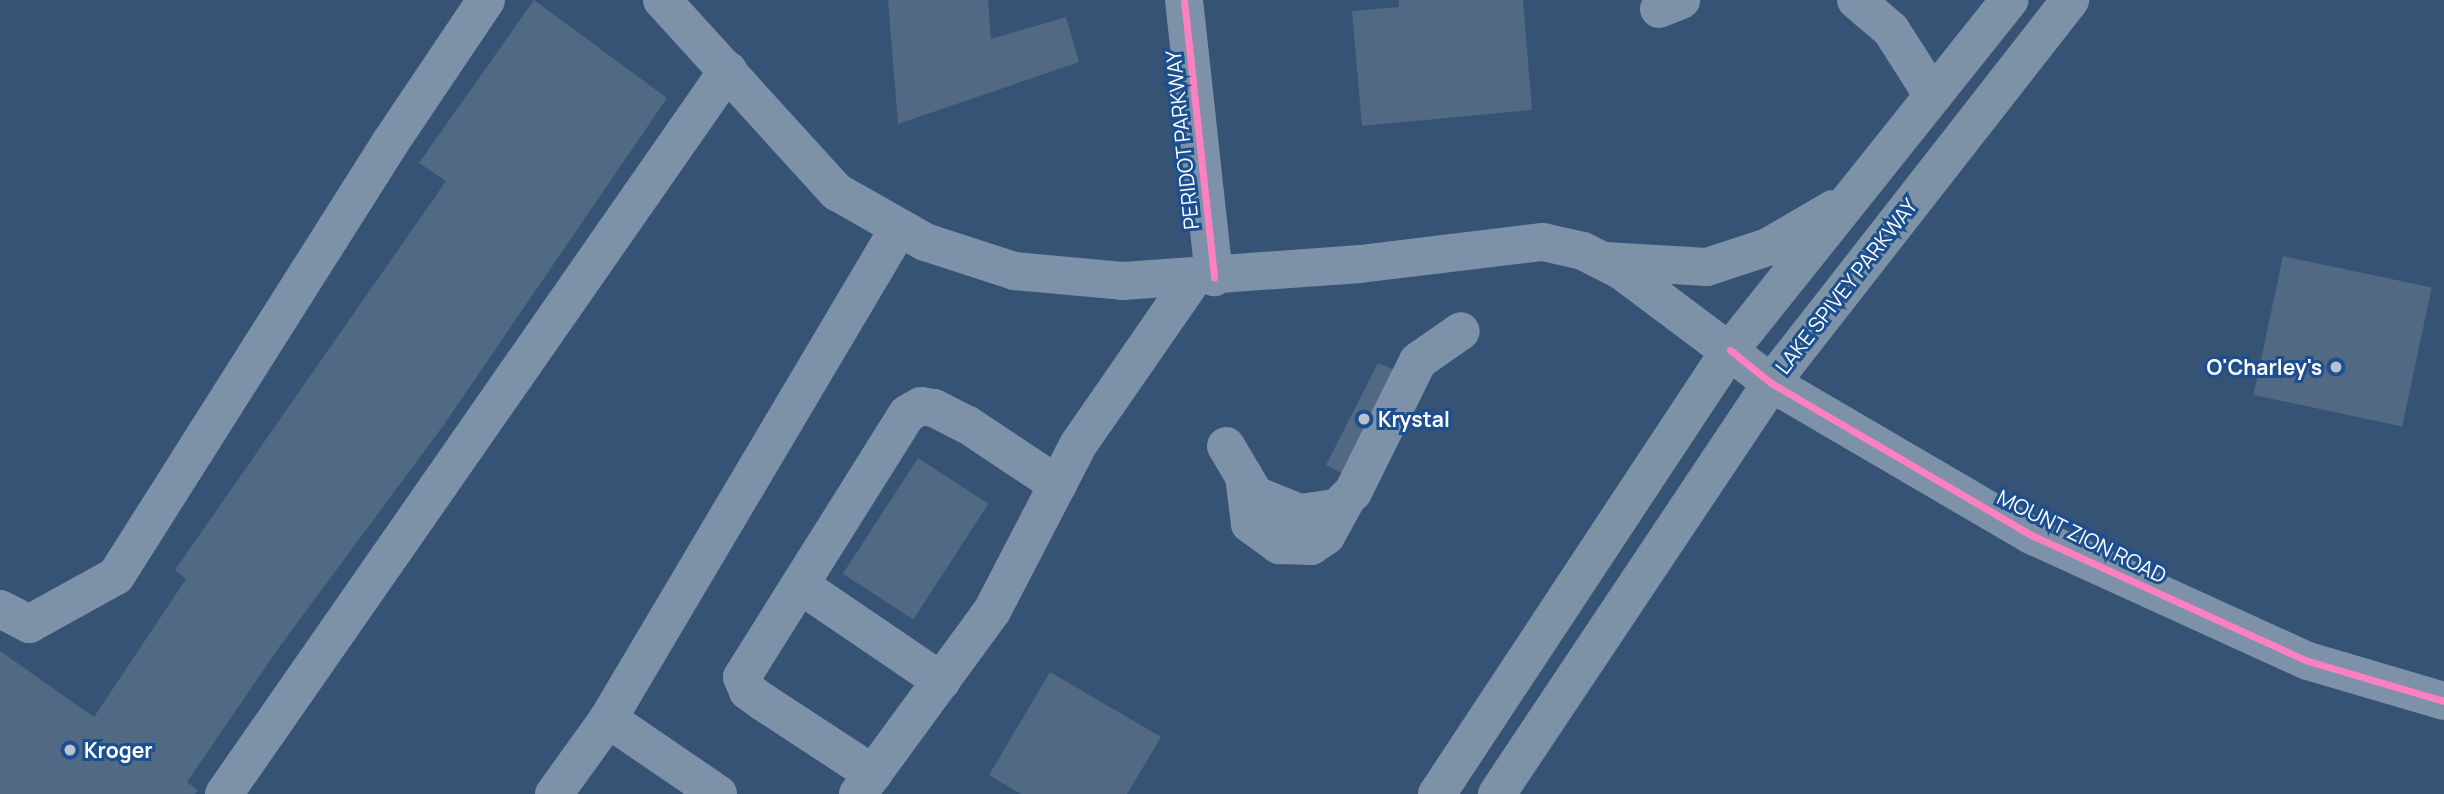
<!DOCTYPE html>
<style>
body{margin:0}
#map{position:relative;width:2444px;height:794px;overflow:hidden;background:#365274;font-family:Manrope,sans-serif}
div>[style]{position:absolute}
.building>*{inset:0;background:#526984;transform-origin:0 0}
.minor>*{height:38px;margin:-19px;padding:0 19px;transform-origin:19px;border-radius:19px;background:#7d92a8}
.highway>*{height:38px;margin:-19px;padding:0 19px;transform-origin:19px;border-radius:19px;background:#7e92a7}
.cycleway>*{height:7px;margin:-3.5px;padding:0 3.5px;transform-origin:3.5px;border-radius:3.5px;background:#ff80c0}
.dots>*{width:19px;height:19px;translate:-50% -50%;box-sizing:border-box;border:4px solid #1b4f8f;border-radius:50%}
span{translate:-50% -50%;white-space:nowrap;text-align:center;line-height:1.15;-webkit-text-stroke:6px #1b4f8f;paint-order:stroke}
.street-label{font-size:21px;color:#fff}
.poi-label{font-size:21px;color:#fff;font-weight:700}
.right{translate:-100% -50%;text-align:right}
.left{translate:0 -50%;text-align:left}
</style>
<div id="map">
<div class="building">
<i style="clip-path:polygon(534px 0,667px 98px,443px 426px,280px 646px,187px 782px,198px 790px,195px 794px,0 794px,0 651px,94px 717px,186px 579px,175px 570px,446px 181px,419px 163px)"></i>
<i style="clip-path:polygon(888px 0,988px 0,991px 39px,1066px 17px,1079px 62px,898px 124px)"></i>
<i style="clip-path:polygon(1399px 0,1523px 0,1532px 110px,1362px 126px,1352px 11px,1399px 7px)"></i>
<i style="left:2283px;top:256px;width:152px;height:142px;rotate:12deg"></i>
<i style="clip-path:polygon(1378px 363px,1404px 374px,1346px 476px,1326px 465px)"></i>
<i style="left:918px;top:458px;width:84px;height:138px;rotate:33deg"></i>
<i style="clip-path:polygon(1050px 672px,1161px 737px,1127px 794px,1021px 794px,989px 775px)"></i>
</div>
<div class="minor">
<i style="left:662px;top:0;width:260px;rotate:47.7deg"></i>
<i style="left:837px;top:192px;width:101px;rotate:29.6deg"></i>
<i style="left:925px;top:242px;width:94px;rotate:18deg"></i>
<i style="left:1014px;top:271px;width:109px;rotate:5.2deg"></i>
<i style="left:1123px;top:281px;width:238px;rotate:-4.1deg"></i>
<i style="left:1360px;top:264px;width:184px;rotate:-6.9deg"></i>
<i style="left:1543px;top:242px;width:41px;rotate:12.7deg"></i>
<i style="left:1583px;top:251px;width:44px;rotate:27.1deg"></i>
<i style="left:1622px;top:271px;width:186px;rotate:36.9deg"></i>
<i style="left:1771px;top:383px;width:301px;rotate:30.3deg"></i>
<i style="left:2031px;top:535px;width:304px;rotate:24.5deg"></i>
<i style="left:2308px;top:661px;width:142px;rotate:16.4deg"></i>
<i style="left:1184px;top:0;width:279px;rotate:83.8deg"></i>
<i style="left:1856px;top:0;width:46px;rotate:40.6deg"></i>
<i style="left:1891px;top:30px;width:78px;rotate:57.5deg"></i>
<i style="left:1659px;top:9px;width:24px;rotate:-22deg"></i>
<i style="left:1226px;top:446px;width:57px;rotate:59.4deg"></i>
<i style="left:1255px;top:495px;width:48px;rotate:21.8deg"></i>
<i style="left:1300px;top:513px;width:37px;rotate:-8deg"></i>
<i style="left:1337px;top:508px;width:23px;rotate:-45deg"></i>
<i style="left:1353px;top:492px;width:146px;rotate:-63.6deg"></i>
<i style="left:1418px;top:361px;width:52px;rotate:-34.9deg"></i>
<i style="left:1244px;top:476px;width:48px;rotate:82.9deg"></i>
<i style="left:1250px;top:524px;width:36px;rotate:36deg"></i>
<i style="left:1279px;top:545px;width:32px;rotate:2deg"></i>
<i style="left:1311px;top:546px;width:18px;rotate:-34deg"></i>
<i style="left:1326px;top:536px;width:43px;rotate:-61.1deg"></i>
<i style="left:800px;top:585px;width:171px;rotate:34.2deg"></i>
<i style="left:0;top:609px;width:33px;rotate:27deg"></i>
<i style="left:29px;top:624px;width:99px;rotate:-28.9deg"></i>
<i style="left:116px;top:576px;width:512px;rotate:-57.67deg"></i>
<i style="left:390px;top:143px;width:172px;rotate:-56.1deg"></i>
<i style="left:873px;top:774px;width:131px;rotate:-146.8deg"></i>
<i style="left:763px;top:702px;width:19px;rotate:-144deg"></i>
<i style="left:748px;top:691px;width:15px;rotate:-113deg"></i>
<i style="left:742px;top:677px;width:310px;rotate:-57.9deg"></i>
<i style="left:907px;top:414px;width:16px;rotate:-30deg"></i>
<i style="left:921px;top:406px;width:13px;rotate:9deg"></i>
<i style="left:934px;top:408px;width:38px;rotate:27deg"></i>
<i style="left:968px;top:425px;width:108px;rotate:33.7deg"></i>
<i style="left:224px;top:794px;width:882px;rotate:-55.16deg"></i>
<i style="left:554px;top:794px;width:92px;rotate:-54.2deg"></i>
<i style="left:718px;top:794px;width:133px;rotate:-145.7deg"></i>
<i style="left:608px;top:719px;width:571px;rotate:-59.35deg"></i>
<i style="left:858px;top:794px;width:227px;rotate:-53.8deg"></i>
<i style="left:992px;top:611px;width:187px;rotate:-62.6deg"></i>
<i style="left:1078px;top:445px;width:202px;rotate:-55.3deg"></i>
</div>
<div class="highway">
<i style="left:1605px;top:261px;width:102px;rotate:3.4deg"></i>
<i style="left:1707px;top:267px;width:64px;rotate:-18.2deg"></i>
<i style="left:1768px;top:247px;width:75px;rotate:-30.3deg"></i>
<i style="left:1437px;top:794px;width:532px;rotate:-56.58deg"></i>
<i style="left:1730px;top:350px;width:448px;rotate:-51.4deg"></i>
<i style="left:1497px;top:794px;width:494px;rotate:-56.3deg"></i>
<i style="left:1771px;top:383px;width:486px;rotate:-52deg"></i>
</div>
<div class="cycleway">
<i style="left:1184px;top:0;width:279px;rotate:83.8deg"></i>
<i style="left:1730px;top:350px;width:53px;rotate:38.8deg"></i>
<i style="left:1771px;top:383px;width:301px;rotate:30.3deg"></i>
<i style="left:2031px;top:535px;width:304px;rotate:24.5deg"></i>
<i style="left:2308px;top:661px;width:142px;rotate:16.4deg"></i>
</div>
<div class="dots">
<i style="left:2336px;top:367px;background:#b9c2ce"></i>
<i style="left:1364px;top:419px;background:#b9c2ce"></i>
<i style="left:70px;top:750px;background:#b9c2ce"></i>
</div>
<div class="street-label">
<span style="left:1182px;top:140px;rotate:-96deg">PERIDOT PARKWAY</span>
<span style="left:1846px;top:286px;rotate:-52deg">LAKE SPIVEY PARKWAY</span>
<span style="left:2082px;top:536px;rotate:26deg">MOUNT ZION ROAD</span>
</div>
<div class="poi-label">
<span class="right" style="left:2322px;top:367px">O'Charley's</span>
<span class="left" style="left:1378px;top:419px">Krystal</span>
<span class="left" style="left:84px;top:750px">Kroger</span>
</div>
</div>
